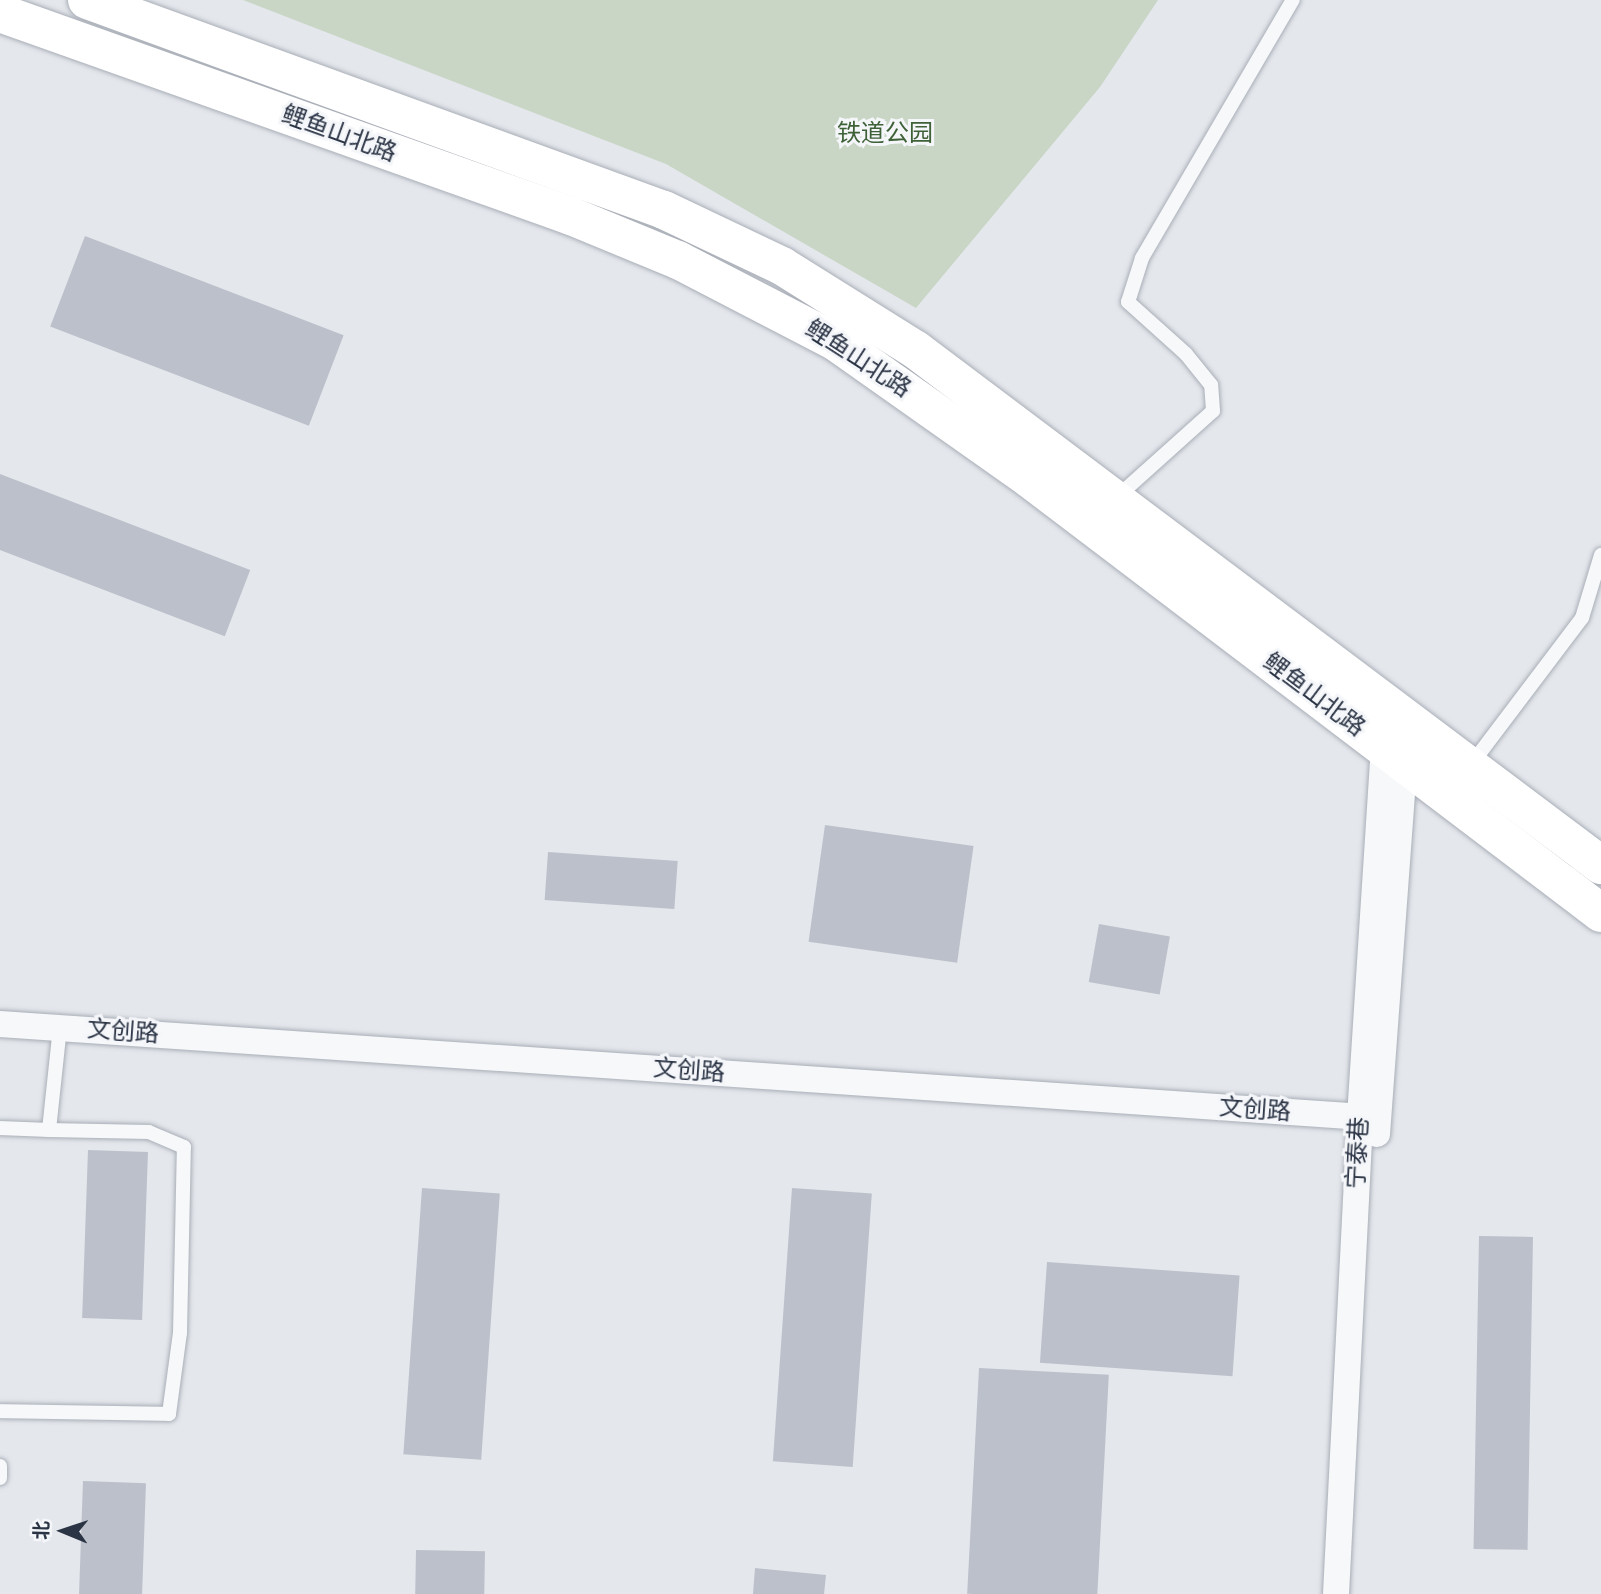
<!DOCTYPE html>
<meta charset="utf-8">
<style>
body{margin:0}
#map{position:relative;width:1601px;height:1594px;overflow:hidden;background:#e4e7ec;font-family:"Varela Round","Noto Sans SC",sans-serif}
div>[style]{position:absolute}
.green>*{inset:0;background:#c9d6c5}
.building>*{inset:0;background:#bbc0ca;transform-origin:0 0}
.roads{filter:drop-shadow(0 0 2px #a9aeb7) drop-shadow(0 0 2px #a9aeb7)}
.lane>*{height:14px;margin:-7px;padding:0 7px;transform-origin:7px;border-radius:7px;background:#f7f8fa}
.street>*{height:26px;margin:-13px;padding:0 13px;transform-origin:13px;border-radius:13px;background:#f7f8fa}
.secondary>*{height:38px;margin:-19px;padding:0 19px;transform-origin:19px;border-radius:19px;background:#fff}
span{translate:-50% -50%;white-space:nowrap;text-align:center;line-height:1.15;-webkit-text-stroke:6px #f4f6f9;paint-order:stroke}
.street-label{font-size:24px;color:#2b3445}
.park-label{font-size:24px;color:#3f6138}
.north{position:absolute;left:28px;top:1496px;width:70px;height:70px;-webkit-text-stroke:5px #f4f6f9;paint-order:stroke;rotate:272deg;font-size:19px;font-weight:700;line-height:28px;text-align:center;color:#2b3445}
.north::after{content:'';display:block;margin:auto;width:24px;height:32px;background:#2b3445;clip-path:polygon(50% 0,100% 100%,50% 72%,0 100%)}
</style>
<div id="map">
<div class="green">
<i style="clip-path:polygon(243px 0,1158px 0,1100px 87px,916px 308px,666px 164px)"></i>
</div>
<div class="building">
<i style="left:85px;top:236px;width:277px;height:97px;rotate:21deg"></i>
<i style="left:0;top:474px;width:268px;height:71px;rotate:21deg"></i>
<i style="left:825px;top:825px;width:150px;height:118px;rotate:8deg"></i>
<i style="left:548px;top:852px;width:130px;height:48px;rotate:4deg"></i>
<i style="left:1099px;top:924px;width:72px;height:59px;rotate:10deg"></i>
<i style="left:88px;top:1150px;width:60px;height:168px;rotate:2deg"></i>
<i style="left:422px;top:1188px;width:78px;height:267px;rotate:4deg"></i>
<i style="left:792px;top:1188px;width:80px;height:274px;rotate:4deg"></i>
<i style="left:1479px;top:1236px;width:54px;height:313px;rotate:1deg"></i>
<i style="left:1047px;top:1262px;width:193px;height:101px;rotate:4deg"></i>
<i style="left:979px;top:1368px;width:130px;height:226px;rotate:3deg"></i>
<i style="left:83px;top:1481px;width:63px;height:113px;rotate:2deg"></i>
<i style="left:416px;top:1550px;width:69px;height:44px;rotate:1deg"></i>
<i style="clip-path:polygon(755px 1568px,826px 1575px,824px 1594px,753px 1594px)"></i>
</div>
<div class="roads">
<div class="lane">
<i style="left:1117px;top:497px;width:129px;rotate:-41.9deg"></i>
<i style="left:1213px;top:411px;width:26px;rotate:-94deg"></i>
<i style="left:1211px;top:385px;width:40px;rotate:-129deg"></i>
<i style="left:1186px;top:354px;width:78px;rotate:-138.1deg"></i>
<i style="left:1128px;top:302px;width:46px;rotate:-72.3deg"></i>
<i style="left:1142px;top:258px;width:299px;rotate:-59.7deg"></i>
<i style="left:1470px;top:766px;width:186px;rotate:-52.9deg"></i>
<i style="left:1582px;top:618px;width:66px;rotate:-73.2deg"></i>
<i style="left:0;top:1128px;width:49px;rotate:2.3deg"></i>
<i style="left:0;top:1411px;width:169px;rotate:1deg"></i>
<i style="left:169px;top:1414px;width:82px;rotate:-82.3deg"></i>
<i style="left:180px;top:1333px;width:186px;rotate:-88.8deg"></i>
<i style="left:184px;top:1147px;width:38px;rotate:-157deg"></i>
<i style="left:149px;top:1132px;width:100px;rotate:-178.9deg"></i>
<i style="left:49px;top:1130px;width:104px;rotate:-83.9deg"></i>
<i style="left:0;top:1478px;width:12px;rotate:-90deg"></i>
</div>
<div class="street">
<i style="left:0;top:1024px;width:1381px;rotate:3.9deg"></i>
<i style="left:1377px;top:1134px;width:373px;rotate:-85.8deg"></i>
<i style="left:1404px;top:762px;width:11px;rotate:-52deg"></i>
<i style="left:1336px;top:1594px;width:478px;rotate:-87.1deg"></i>
<i style="left:1360px;top:1117px;width:371px;rotate:-86.3deg"></i>
<i style="left:1384px;top:747px;width:12px;rotate:-48deg"></i>
</div>
<div class="secondary">
<i style="left:87px;top:0;width:614px;rotate:20deg"></i>
<i style="left:664px;top:210px;width:131px;rotate:25.4deg"></i>
<i style="left:782px;top:266px;width:158px;rotate:32.1deg"></i>
<i style="left:916px;top:350px;width:857px;rotate:36.94deg"></i>
<i style="left:0;top:13px;width:606px;rotate:19.57deg"></i>
<i style="left:571px;top:216px;width:116px;rotate:22.4deg"></i>
<i style="left:678px;top:260px;width:178px;rotate:27.4deg"></i>
<i style="left:836px;top:342px;width:237px;rotate:35.2deg"></i>
<i style="left:1030px;top:479px;width:717px;rotate:37.24deg"></i>
</div>
</div>
<div class="street-label">
<span style="left:339px;top:134px;rotate:20deg">鲤鱼山北路</span>
<span style="left:858px;top:359px;rotate:33deg">鲤鱼山北路</span>
<span style="left:1314px;top:695px;rotate:37deg">鲤鱼山北路</span>
<span style="left:123px;top:1032px;rotate:4deg">文创路</span>
<span style="left:689px;top:1071px;rotate:4deg">文创路</span>
<span style="left:1255px;top:1110px;rotate:4deg">文创路</span>
<span style="left:1358px;top:1153px;rotate:-87deg">宁泰巷</span>
</div>
<div class="park-label">
<span style="left:885px;top:134px">铁道公园</span>
</div>
<div class="north">北</div>
</div>
